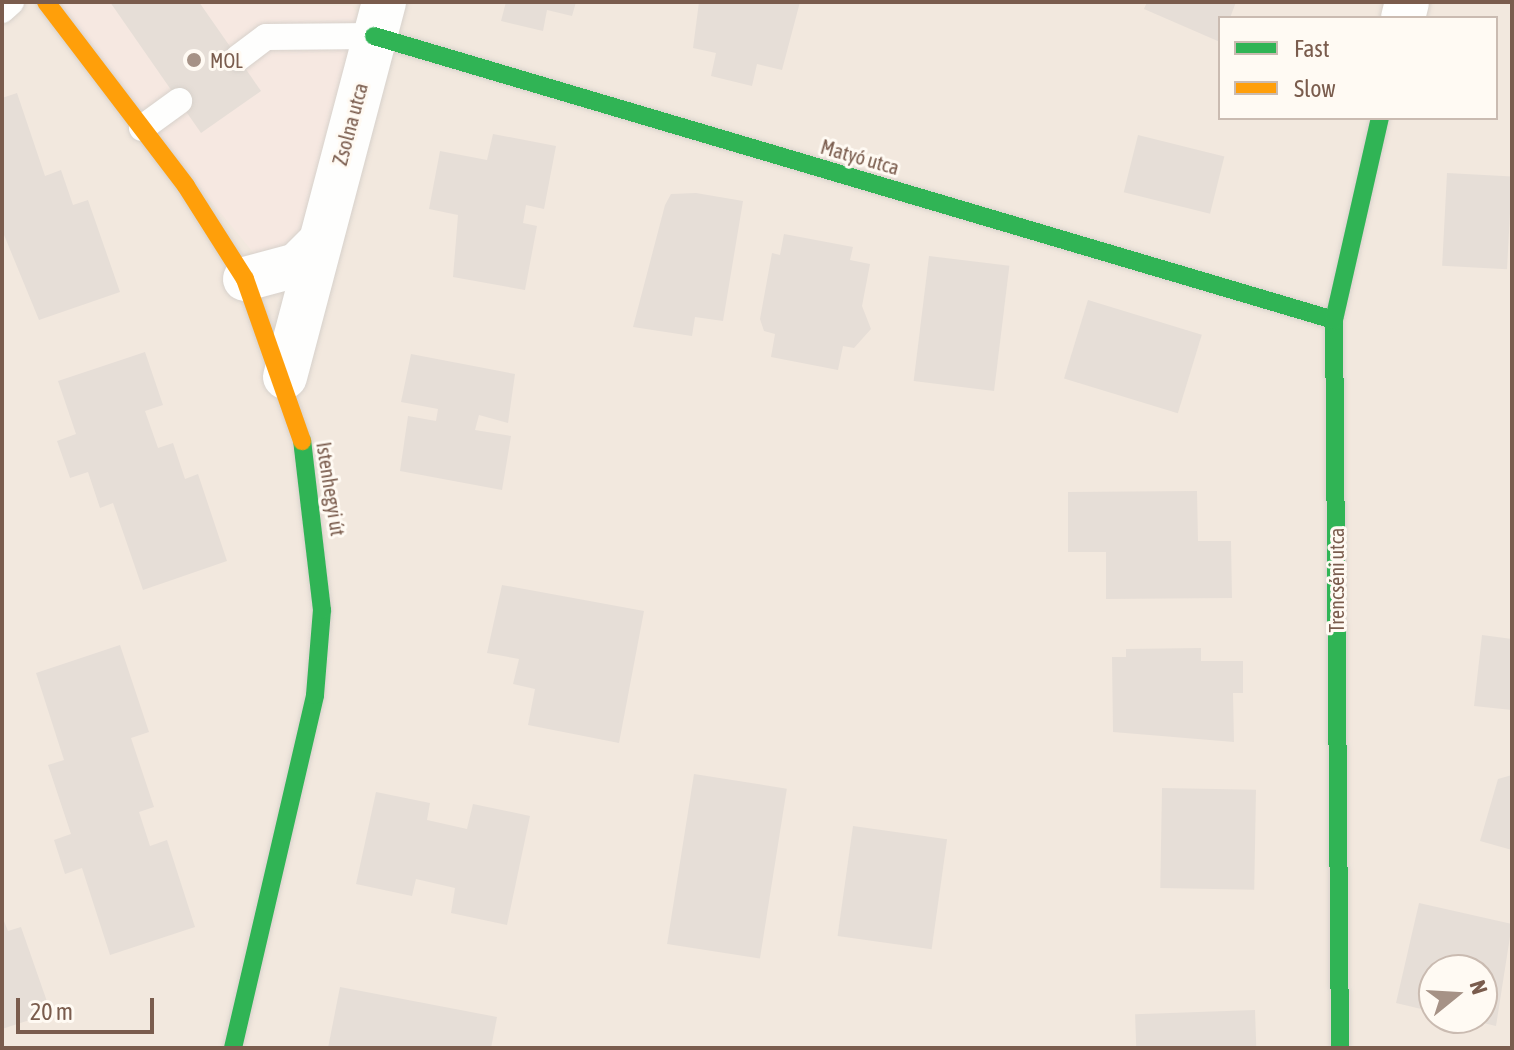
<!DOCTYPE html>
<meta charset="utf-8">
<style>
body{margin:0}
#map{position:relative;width:1514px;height:1050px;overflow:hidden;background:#f9f5f0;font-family:"Asap Condensed",sans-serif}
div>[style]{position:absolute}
.residential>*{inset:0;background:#f2e8de}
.commercial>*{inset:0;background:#f6e8e1}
.building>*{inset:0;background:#e6ded7;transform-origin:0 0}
.roads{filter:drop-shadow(0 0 2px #d7d1cb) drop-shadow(0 0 2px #d7d1cb)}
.lane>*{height:26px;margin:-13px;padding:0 13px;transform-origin:13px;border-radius:13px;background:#fefefd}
.street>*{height:44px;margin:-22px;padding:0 22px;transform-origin:22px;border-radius:22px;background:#fefefd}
.fast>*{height:18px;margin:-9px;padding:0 9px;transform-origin:9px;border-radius:9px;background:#30b455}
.slow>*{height:18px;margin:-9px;padding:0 9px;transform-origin:9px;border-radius:9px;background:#ff9f0a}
.dots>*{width:22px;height:22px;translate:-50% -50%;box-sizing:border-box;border:4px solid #fffaf3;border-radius:50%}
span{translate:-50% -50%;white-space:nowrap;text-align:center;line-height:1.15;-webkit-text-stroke:6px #fffaf3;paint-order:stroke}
.poi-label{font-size:20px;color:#7a5c4d}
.left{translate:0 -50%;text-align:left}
.street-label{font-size:20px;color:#7a5c4d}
.frame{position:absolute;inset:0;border:4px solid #7a5c4d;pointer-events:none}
.legend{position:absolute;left:1218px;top:16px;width:280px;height:104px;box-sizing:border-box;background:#fffaf3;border:2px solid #cabbb1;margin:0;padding:10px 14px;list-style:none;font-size:24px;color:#7a5c4d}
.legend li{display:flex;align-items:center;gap:16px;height:40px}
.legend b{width:40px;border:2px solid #cabbb1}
.north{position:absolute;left:1418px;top:954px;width:80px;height:80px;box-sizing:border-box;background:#fffaf3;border:2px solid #cabbb1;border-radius:50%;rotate:72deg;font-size:22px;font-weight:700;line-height:32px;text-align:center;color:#7a5c4d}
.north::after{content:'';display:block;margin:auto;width:28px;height:36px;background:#a69286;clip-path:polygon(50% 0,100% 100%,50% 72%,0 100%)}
.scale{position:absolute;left:16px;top:998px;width:138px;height:36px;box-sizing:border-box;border:4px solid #7a5c4d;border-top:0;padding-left:10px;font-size:24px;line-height:28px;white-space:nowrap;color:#7a5c4d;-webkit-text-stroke:6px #fffaf3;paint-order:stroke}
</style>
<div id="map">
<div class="residential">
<i style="clip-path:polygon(evenodd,2px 2px,1512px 2px,1512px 1048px,2px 1048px,2px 2px,1220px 18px,1496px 18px,1496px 118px,1220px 118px,1220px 18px,2px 2px,1434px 970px,1482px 970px,1482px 1018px,1434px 1018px,1434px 970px)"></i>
</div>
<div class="commercial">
<i style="clip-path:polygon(46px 2px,352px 6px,374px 36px,317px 245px,272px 275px)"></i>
</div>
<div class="building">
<i style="clip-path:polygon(110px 2px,199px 2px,261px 91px,201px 133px)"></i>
<i style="clip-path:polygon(506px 2px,576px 2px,572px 16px,547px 10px,543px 31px,501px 21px)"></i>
<i style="clip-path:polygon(699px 2px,800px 2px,782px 70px,757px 64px,752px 86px,711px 76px,716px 53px,693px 48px)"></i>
<i style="clip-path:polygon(1147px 2px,1236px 2px,1230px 18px,1220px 18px,1220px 42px,1144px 9px)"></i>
<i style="clip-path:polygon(17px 93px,45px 176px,61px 170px,73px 205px,88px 200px,120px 292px,39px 320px,2px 230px,2px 98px)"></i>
<i style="clip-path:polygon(493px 134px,556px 146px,544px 209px,526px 205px,523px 223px,537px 226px,525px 290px,453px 277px,458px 215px,429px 209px,440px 151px,487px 160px)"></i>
<i style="left:1138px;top:135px;width:89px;height:59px;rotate:14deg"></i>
<i style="left:1447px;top:173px;width:65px;height:93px;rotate:3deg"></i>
<i style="clip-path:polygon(696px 193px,743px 201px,723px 321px,695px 317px,692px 336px,633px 327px,665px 205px,671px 194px)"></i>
<i style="clip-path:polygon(784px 234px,853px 247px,850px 260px,870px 264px,862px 306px,871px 329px,854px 348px,843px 346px,838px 370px,771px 357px,775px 334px,764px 331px,760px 319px,772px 253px,780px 255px)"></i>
<i style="left:929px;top:256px;width:81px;height:126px;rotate:7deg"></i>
<i style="left:1088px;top:300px;width:119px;height:82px;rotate:17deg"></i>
<i style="clip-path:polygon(145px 352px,163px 405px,145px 411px,158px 448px,173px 443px,185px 479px,198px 474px,227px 561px,143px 590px,113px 503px,100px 508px,88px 472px,70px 478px,57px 441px,76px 434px,58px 381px)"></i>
<i style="clip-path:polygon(411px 354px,515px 374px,508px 423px,479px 415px,475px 430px,511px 436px,502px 490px,400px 471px,408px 416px,436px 421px,438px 409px,401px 402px)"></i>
<i style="clip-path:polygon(1197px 491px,1198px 541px,1231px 541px,1232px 598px,1106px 599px,1106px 552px,1068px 552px,1068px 492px)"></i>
<i style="clip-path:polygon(502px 585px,644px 611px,619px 743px,528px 725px,535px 689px,513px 684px,519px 659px,487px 653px)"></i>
<i style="clip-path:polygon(1482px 635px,1512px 639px,1512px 710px,1474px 706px)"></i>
<i style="clip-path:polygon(120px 645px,149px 732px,131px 738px,154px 807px,139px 812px,150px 846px,167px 840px,195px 927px,110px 955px,82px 868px,65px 874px,54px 840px,71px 834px,48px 765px,64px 760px,36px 673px)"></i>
<i style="clip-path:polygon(1201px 648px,1201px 661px,1243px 661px,1243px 693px,1233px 693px,1234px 742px,1113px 732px,1112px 657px,1126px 657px,1126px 649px)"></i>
<i style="left:694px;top:774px;width:94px;height:172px;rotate:9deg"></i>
<i style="clip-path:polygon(1512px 775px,1512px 850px,1480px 841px,1498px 779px)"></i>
<i style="left:1162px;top:788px;width:94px;height:100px;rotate:1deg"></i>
<i style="clip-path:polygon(376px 792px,430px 803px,427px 820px,467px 829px,473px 804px,530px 816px,507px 925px,451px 913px,455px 888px,416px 879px,412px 896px,356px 884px)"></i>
<i style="left:853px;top:826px;width:95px;height:111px;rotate:8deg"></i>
<i style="clip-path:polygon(1419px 903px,1512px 924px,1496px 1026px,1466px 1019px,1482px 1018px,1482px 970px,1434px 970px,1434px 1012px,1396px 1003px)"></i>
<i style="clip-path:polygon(2px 916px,8px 931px,21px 927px,51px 1013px,2px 1029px)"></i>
<i style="clip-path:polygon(340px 987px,497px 1017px,491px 1048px,328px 1048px)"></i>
<i style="left:1255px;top:1010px;width:38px;height:120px;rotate:88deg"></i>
</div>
<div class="roads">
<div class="lane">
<i style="left:2px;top:10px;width:12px;rotate:-42deg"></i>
<i style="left:238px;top:58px;width:35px;rotate:-37deg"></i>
<i style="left:266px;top:37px;width:108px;rotate:-0.5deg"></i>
<i style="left:142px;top:128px;width:46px;rotate:-36.1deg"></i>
</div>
<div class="street">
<i style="left:1403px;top:18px;width:16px;rotate:-76deg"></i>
<i style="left:245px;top:279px;width:54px;rotate:-15.1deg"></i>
<i style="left:297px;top:265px;width:28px;rotate:-45deg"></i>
<i style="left:285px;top:377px;width:388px;rotate:-75.2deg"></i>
</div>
<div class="fast">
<i style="left:374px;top:36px;width:1001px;rotate:16.48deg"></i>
<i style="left:233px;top:1048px;width:362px;rotate:-76.9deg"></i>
<i style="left:315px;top:695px;width:85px;rotate:-85.3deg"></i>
<i style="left:322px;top:610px;width:170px;rotate:-96.7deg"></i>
<i style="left:1340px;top:1048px;width:728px;rotate:-90.47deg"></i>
<i style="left:1334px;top:320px;width:207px;rotate:-77.2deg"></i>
</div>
<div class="slow">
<i style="left:46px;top:2px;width:231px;rotate:52.7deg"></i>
<i style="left:186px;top:186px;width:110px;rotate:57.6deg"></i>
<i style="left:245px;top:279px;width:172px;rotate:70.6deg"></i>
</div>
</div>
<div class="dots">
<i style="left:194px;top:60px;background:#a69286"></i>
</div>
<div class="poi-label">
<span class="left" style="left:210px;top:60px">MOL</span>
</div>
<div class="street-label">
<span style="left:350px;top:124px;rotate:-75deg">Zsolna utca</span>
<span style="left:860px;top:157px;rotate:16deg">Matyó utca</span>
<span style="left:331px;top:489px;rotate:81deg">Istenhegyi út</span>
<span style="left:1336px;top:580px;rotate:-90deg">Trencséni utca</span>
</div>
<div class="frame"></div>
<ul class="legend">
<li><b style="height:10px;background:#30b455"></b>Fast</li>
<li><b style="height:10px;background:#ff9f0a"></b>Slow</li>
</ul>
<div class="north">N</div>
<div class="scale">20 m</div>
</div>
